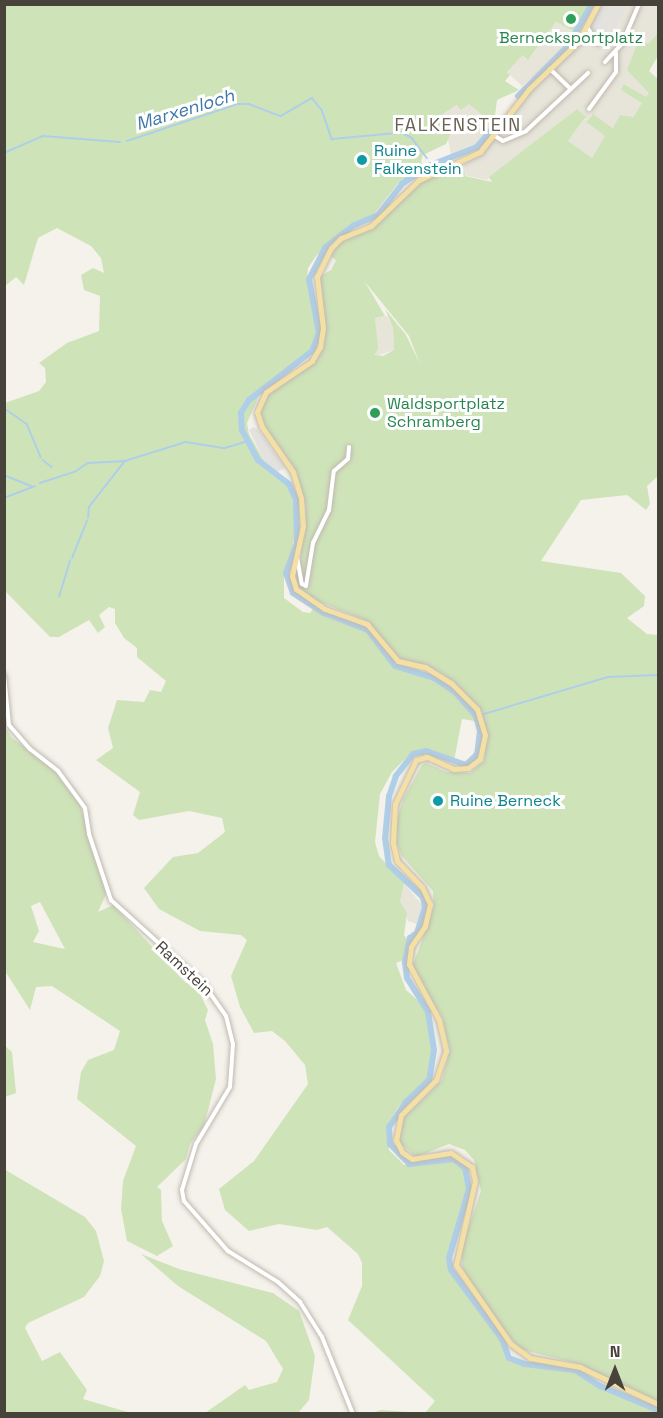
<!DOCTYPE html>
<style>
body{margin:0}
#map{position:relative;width:663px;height:1418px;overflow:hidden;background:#f4f2eb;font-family:"Space Grotesk",sans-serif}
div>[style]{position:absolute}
.residential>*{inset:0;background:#e7e4da}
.green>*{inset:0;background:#cfe3b9}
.parking>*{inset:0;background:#e3e2df}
.stream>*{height:1.5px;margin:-0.75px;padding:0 0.75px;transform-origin:0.75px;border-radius:0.75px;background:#afcfe9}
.river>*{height:6px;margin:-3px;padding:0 3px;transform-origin:3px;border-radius:3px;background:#afcfe9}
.roads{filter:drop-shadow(0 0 2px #bfb9af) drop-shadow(0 0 2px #bfb9af)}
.minor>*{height:4px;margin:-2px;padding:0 2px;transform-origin:2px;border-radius:2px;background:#fff}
.major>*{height:5px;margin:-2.5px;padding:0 2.5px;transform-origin:2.5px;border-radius:2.5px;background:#f4e0a4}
.dots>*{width:16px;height:16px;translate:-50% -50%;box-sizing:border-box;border:3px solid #fff;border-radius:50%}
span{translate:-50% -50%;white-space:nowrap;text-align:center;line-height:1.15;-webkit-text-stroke:6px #fff;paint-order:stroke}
.leisure-label{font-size:16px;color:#27864d}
.left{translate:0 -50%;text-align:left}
.culture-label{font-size:16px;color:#0d838f}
.street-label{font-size:16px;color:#47433a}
.water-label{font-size:18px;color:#3d78a9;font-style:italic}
.neighbourhood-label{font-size:18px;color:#696152;letter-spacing:1.5px}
.frame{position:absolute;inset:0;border:6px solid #47433a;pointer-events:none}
.north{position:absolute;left:585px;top:1340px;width:60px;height:60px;-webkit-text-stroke:4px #fff;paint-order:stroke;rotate:0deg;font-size:16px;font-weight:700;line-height:24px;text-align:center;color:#47433a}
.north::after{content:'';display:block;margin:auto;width:21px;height:27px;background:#47433a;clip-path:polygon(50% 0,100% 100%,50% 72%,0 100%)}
</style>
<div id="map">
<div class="residential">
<i style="clip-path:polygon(595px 5px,658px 5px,658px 33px,648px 44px,649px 93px,646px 98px,625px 84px,622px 90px,642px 103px,632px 118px,614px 128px,592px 114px,586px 122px,606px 136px,592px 158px,568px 141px,586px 118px,577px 109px,487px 180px,463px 175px,463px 165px,483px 152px,495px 138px,488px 133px,473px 148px,451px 155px,443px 114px,458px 105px,470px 104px,494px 124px,489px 130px,495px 130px,536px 77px,572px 45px)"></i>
<i style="clip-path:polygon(556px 22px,575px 32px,565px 48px,522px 86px,507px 72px,523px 55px,529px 59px)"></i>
<i style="clip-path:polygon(387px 316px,393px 328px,394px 350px,376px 356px,375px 318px)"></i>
<i style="clip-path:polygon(404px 883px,422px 905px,417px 924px,408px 921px,400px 902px)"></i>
</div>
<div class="green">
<i style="clip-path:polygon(4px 5px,590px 5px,575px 32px,556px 22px,528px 60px,523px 55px,507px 72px,510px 75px,505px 81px,519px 90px,497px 100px,495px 115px,486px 118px,469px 104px,461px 110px,457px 105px,443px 114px,442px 119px,451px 133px,446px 144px,423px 155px,421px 161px,424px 167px,399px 182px,371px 218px,348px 226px,316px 256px,308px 268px,307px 280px,317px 329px,313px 347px,261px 391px,247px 423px,249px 434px,266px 464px,290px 481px,287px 486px,295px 502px,297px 521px,291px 555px,284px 571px,284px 598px,303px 612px,310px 613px,313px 609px,362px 626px,375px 638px,393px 667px,433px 681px,465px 701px,467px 710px,475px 716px,475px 721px,462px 719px,454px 761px,429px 750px,411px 753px,392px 772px,380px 794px,375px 842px,379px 856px,404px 883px,400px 902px,407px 913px,404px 935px,408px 941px,403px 960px,396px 963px,406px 990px,425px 1007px,432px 1053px,427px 1079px,398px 1107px,388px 1124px,389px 1150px,404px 1165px,417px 1166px,454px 1160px,464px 1170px,467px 1189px,451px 1243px,450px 1271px,501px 1342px,507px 1358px,525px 1366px,578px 1373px,647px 1404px,658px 1413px,371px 1413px,381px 1410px,425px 1413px,435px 1401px,348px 1320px,362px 1286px,362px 1263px,358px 1254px,327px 1227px,317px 1230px,279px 1224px,249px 1231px,225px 1210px,219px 1189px,254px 1161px,308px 1084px,305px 1065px,285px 1041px,272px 1031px,254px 1033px,240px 1007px,231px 976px,247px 940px,241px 935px,200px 931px,159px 909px,144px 888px,173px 857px,198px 853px,225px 832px,222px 818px,189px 811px,139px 820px,133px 815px,140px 792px,96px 760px,113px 748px,108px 728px,117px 700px,144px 702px,150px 690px,161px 692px,166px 681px,137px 657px,137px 648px,124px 638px,115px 623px,115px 609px,109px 607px,99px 615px,105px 627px,98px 633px,89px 620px,59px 637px,50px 637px,5px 591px,5px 403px,39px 391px,46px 382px,45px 368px,39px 363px,67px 343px,99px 331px,100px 296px,84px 290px,81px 275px,93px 268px,104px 273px,101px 258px,91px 246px,57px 228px,38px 238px,24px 285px,16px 277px,5px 286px)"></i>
<i style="clip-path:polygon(evenodd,658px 33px,658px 56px,649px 71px,658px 79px,658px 476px,647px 486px,650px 504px,646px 510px,627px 495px,581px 500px,541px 561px,621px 573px,645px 596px,644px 606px,627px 618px,647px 634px,658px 635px,658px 1402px,576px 1363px,519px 1349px,482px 1302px,463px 1269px,461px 1249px,481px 1191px,474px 1160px,465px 1150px,449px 1144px,416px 1157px,399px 1142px,401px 1120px,442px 1080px,450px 1051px,442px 1016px,417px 978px,413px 965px,434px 907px,433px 891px,402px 856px,397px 843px,397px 820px,403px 799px,422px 765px,426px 763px,447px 772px,470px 773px,484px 761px,487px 736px,482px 712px,453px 681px,429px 666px,398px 658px,365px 620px,315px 600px,297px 586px,294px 576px,297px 561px,300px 564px,306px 508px,295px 469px,268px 433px,260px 412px,267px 396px,323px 348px,325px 333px,319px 277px,331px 270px,336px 260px,329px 255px,340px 243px,373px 227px,418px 182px,435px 175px,463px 165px,465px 176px,492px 182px,489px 177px,577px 109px,586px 117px,568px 141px,592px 158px,605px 136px,586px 122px,593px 114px,613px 128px,620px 115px,633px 117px,642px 103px,621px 90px,624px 84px,646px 97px,649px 93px,627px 70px,639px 40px,648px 44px,658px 33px,365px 282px,409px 336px,420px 364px,406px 335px,385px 309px,393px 328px,394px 350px,383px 356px,375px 355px,378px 348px,375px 318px,385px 316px,365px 282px)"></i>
<i style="clip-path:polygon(evenodd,4px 725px,12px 738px,58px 771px,75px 789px,107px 892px,98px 912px,113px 905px,185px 982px,197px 988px,208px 1010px,205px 1020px,213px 1044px,216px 1079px,204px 1126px,190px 1144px,186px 1159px,157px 1187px,161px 1190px,162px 1221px,173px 1246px,157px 1256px,127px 1241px,121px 1209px,123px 1181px,136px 1146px,77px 1099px,81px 1072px,88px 1060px,114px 1050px,120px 1031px,52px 986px,36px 987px,30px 1010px,5px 971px,4px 725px,40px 902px,65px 949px,33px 942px,39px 931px,31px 906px,40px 902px)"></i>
<i style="clip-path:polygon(5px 1046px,12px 1052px,16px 1093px,5px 1097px)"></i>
<i style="clip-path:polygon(4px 1169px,85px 1217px,96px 1231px,104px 1261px,100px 1276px,84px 1297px,28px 1323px,25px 1328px,42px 1361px,60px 1352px,87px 1390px,83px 1399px,131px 1413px,5px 1413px)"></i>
<i style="clip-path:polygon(141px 1254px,179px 1269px,273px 1293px,299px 1311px,315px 1356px,309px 1400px,298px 1413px,205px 1413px,245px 1385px,249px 1390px,277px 1382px,283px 1369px,266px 1341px,178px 1286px)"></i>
</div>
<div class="parking">
<i style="clip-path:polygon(602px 5px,627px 5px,612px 34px,601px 39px,590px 28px)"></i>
<i style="clip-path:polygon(253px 427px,258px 430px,285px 468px,277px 472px,266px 464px,249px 430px)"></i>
</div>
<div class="stream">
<i style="left:399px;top:131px;width:15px;rotate:28deg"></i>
<i style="left:412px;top:138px;width:25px;rotate:53deg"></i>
<i style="left:127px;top:141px;width:117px;rotate:-18.4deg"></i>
<i style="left:238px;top:104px;width:11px"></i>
<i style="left:249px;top:104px;width:34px;rotate:21deg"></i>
<i style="left:281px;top:116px;width:36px;rotate:-30deg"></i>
<i style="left:312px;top:98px;width:16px;rotate:50deg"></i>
<i style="left:322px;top:110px;width:31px;rotate:71deg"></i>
<i style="left:332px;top:139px;width:65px;rotate:-5.3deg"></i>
<i style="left:4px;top:153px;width:43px;rotate:-23.6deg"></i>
<i style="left:43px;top:136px;width:77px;rotate:4.5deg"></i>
<i style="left:413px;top:170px;width:6px;rotate:45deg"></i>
<i style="left:401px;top:184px;width:23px;rotate:-52deg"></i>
<i style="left:4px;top:408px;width:28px;rotate:35deg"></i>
<i style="left:27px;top:424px;width:36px;rotate:67deg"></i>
<i style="left:43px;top:460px;width:11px;rotate:38deg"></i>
<i style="left:4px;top:475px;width:29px;rotate:22deg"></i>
<i style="left:40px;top:483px;width:38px;rotate:-18deg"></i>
<i style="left:76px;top:471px;width:14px;rotate:-34deg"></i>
<i style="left:88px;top:463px;width:37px;rotate:-3deg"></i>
<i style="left:125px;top:461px;width:64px;rotate:-17.3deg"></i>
<i style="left:186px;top:442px;width:39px;rotate:9deg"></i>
<i style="left:225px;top:448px;width:21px;rotate:-17deg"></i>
<i style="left:4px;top:498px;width:33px;rotate:-21deg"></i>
<i style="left:88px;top:518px;width:11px;rotate:-85deg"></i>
<i style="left:89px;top:507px;width:57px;rotate:-52.1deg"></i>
<i style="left:72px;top:558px;width:40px;rotate:-68deg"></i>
<i style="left:59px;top:597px;width:38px;rotate:-73deg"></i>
<i style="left:484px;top:714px;width:129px;rotate:-16.6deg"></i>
<i style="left:608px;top:677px;width:50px;rotate:-2.3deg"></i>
</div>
<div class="river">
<i style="left:518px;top:96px;width:69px;rotate:-45deg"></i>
<i style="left:567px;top:47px;width:50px;rotate:-59.8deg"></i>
<i style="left:495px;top:126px;width:28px;rotate:131deg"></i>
<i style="left:477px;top:147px;width:49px;rotate:158.6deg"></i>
<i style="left:431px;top:165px;width:35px;rotate:147deg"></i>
<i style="left:402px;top:184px;width:39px;rotate:128deg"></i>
<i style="left:378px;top:215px;width:26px;rotate:157deg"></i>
<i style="left:354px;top:225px;width:37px;rotate:142deg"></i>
<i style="left:325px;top:248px;width:35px;rotate:117deg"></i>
<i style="left:309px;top:279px;width:55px;rotate:79.5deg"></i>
<i style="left:319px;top:333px;width:19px;rotate:111deg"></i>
<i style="left:312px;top:351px;width:80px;rotate:142.1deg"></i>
<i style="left:249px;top:400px;width:15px;rotate:122deg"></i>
<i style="left:241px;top:413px;width:17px;rotate:87deg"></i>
<i style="left:242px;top:430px;width:34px;rotate:62deg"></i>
<i style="left:258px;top:460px;width:39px;rotate:38deg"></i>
<i style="left:289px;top:484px;width:17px;rotate:66deg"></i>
<i style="left:296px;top:500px;width:43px;rotate:88.7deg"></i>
<i style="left:297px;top:543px;width:32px;rotate:110deg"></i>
<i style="left:286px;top:573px;width:21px;rotate:71deg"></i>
<i style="left:293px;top:593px;width:37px;rotate:33deg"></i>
<i style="left:324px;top:613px;width:47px;rotate:21.1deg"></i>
<i style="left:368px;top:630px;width:45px;rotate:53.1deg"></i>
<i style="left:395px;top:666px;width:41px;rotate:17.1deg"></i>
<i style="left:434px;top:678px;width:27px;rotate:34deg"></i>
<i style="left:456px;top:693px;width:30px;rotate:49deg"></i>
<i style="left:476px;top:716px;width:16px;rotate:75deg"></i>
<i style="left:480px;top:731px;width:23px;rotate:97deg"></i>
<i style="left:477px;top:754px;width:16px;rotate:135deg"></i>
<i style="left:466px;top:765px;width:42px;rotate:-160.7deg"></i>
<i style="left:426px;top:751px;width:13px;rotate:167deg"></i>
<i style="left:413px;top:754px;width:28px;rotate:128deg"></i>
<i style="left:396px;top:776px;width:21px;rotate:109deg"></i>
<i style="left:389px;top:796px;width:42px;rotate:95.4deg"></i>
<i style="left:385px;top:838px;width:27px;rotate:82deg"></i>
<i style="left:389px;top:865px;width:47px;rotate:43.3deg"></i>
<i style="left:423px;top:897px;width:10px;rotate:79deg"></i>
<i style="left:425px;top:907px;width:27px;rotate:107deg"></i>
<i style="left:417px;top:933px;width:9px;rotate:144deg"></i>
<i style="left:410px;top:938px;width:25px;rotate:102deg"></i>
<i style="left:405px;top:962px;width:16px;rotate:83deg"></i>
<i style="left:407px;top:978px;width:40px;rotate:58deg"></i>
<i style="left:428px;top:1012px;width:38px;rotate:81deg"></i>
<i style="left:434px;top:1050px;width:30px;rotate:99deg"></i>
<i style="left:429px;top:1080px;width:32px;rotate:136deg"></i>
<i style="left:406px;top:1102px;width:30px;rotate:124deg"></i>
<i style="left:389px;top:1127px;width:17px;rotate:87deg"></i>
<i style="left:390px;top:1144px;width:28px;rotate:46deg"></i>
<i style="left:409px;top:1164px;width:45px;rotate:-6.3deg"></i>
<i style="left:454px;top:1159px;width:14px;rotate:39deg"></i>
<i style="left:465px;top:1168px;width:21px;rotate:79deg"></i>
<i style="left:469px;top:1189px;width:72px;rotate:106.2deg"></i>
<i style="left:449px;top:1258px;width:12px;rotate:81deg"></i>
<i style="left:451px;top:1270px;width:86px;rotate:53.5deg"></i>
<i style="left:502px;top:1339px;width:20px;rotate:70deg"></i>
<i style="left:509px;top:1358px;width:17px;rotate:21deg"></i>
<i style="left:525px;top:1364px;width:50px;rotate:6.8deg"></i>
<i style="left:575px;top:1370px;width:30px;rotate:33deg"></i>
<i style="left:600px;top:1386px;width:63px;rotate:22.5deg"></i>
</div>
<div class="roads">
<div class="minor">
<i style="left:587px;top:27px;width:20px;rotate:57deg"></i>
<i style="left:605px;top:62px;width:25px;rotate:-47deg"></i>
<i style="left:622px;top:44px;width:43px;rotate:-67deg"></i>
<i style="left:550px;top:69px;width:28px;rotate:44deg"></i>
<i style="left:589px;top:109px;width:46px;rotate:-53.9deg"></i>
<i style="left:616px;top:72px;width:19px;rotate:-90deg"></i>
<i style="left:495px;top:136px;width:9px;rotate:32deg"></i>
<i style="left:503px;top:141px;width:25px;rotate:-23deg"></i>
<i style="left:526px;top:131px;width:85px;rotate:-43.1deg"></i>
<i style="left:297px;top:557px;width:27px;rotate:80deg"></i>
<i style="left:302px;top:584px;width:4px;rotate:27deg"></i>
<i style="left:306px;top:586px;width:44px;rotate:-80.8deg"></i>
<i style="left:313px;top:543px;width:37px;rotate:-64deg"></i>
<i style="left:329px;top:510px;width:39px;rotate:-83deg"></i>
<i style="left:334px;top:471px;width:18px;rotate:-41deg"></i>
<i style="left:348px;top:459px;width:12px;rotate:-85deg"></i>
<i style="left:4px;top:675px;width:50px;rotate:84.3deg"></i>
<i style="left:9px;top:725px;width:32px;rotate:49deg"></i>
<i style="left:30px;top:749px;width:36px;rotate:38deg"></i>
<i style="left:58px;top:771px;width:46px;rotate:53.9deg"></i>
<i style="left:85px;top:808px;width:26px;rotate:81deg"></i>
<i style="left:89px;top:834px;width:70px;rotate:71.6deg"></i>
<i style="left:111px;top:900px;width:124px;rotate:42.1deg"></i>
<i style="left:203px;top:983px;width:40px;rotate:55.1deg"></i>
<i style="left:226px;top:1016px;width:29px;rotate:76deg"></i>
<i style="left:233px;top:1044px;width:43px;rotate:94deg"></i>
<i style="left:230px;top:1087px;width:66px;rotate:120.8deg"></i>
<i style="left:196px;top:1144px;width:48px;rotate:106.9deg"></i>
<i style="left:182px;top:1190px;width:11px;rotate:80deg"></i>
<i style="left:184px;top:1201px;width:67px;rotate:48.7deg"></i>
<i style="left:228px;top:1251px;width:59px;rotate:31.8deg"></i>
<i style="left:278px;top:1282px;width:30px;rotate:42deg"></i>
<i style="left:300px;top:1302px;width:41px;rotate:57.8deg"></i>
<i style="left:322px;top:1337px;width:83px;rotate:68.1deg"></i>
</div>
<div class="major">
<i style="left:598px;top:4px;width:43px;rotate:117.8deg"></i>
<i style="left:578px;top:42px;width:68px;rotate:136.2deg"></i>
<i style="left:529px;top:89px;width:80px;rotate:127.9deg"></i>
<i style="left:480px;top:152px;width:67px;rotate:155.3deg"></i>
<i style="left:419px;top:180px;width:66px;rotate:136.2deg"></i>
<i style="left:371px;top:226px;width:32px;rotate:158deg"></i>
<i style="left:341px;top:238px;width:14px;rotate:135deg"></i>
<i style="left:331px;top:248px;width:32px;rotate:116deg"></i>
<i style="left:317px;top:277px;width:51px;rotate:83.3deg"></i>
<i style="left:323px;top:328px;width:19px;rotate:99deg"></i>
<i style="left:320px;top:347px;width:16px;rotate:120deg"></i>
<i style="left:312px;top:361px;width:55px;rotate:146deg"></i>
<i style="left:266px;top:392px;width:22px;rotate:114deg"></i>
<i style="left:257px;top:412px;width:16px;rotate:72deg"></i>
<i style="left:262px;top:427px;width:55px;rotate:55.4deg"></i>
<i style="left:293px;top:472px;width:27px;rotate:73deg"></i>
<i style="left:301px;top:498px;width:28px;rotate:86deg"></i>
<i style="left:303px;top:526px;width:51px;rotate:102.4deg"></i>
<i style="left:292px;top:576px;width:14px;rotate:73deg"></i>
<i style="left:296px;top:589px;width:35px;rotate:35deg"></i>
<i style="left:325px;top:609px;width:45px;rotate:19.7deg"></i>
<i style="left:367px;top:624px;width:48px;rotate:50deg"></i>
<i style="left:398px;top:661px;width:28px;rotate:13deg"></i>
<i style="left:425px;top:667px;width:31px;rotate:32deg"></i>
<i style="left:451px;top:683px;width:37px;rotate:45deg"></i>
<i style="left:477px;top:709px;width:27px;rotate:73deg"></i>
<i style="left:485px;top:735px;width:25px;rotate:102deg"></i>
<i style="left:480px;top:759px;width:15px;rotate:143deg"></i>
<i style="left:468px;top:768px;width:14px;rotate:176deg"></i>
<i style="left:454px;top:769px;width:30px;rotate:-156deg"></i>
<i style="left:427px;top:757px;width:11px;rotate:165deg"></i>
<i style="left:416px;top:760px;width:49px;rotate:115.5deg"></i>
<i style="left:395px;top:804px;width:39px;rotate:93deg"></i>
<i style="left:393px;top:843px;width:18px;rotate:77deg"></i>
<i style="left:397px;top:861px;width:36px;rotate:46deg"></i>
<i style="left:422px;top:887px;width:19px;rotate:65deg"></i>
<i style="left:430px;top:904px;width:23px;rotate:103deg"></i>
<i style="left:425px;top:926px;width:25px;rotate:124deg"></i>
<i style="left:411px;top:947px;width:17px;rotate:97deg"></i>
<i style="left:409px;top:964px;width:64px;rotate:61.8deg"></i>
<i style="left:439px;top:1020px;width:32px;rotate:77deg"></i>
<i style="left:446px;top:1051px;width:31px;rotate:109deg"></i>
<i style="left:436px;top:1080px;width:49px;rotate:135deg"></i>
<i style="left:401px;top:1115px;width:25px;rotate:101deg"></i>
<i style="left:396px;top:1140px;width:13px;rotate:63deg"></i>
<i style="left:402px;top:1152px;width:12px;rotate:35deg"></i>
<i style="left:412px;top:1159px;width:39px;rotate:-9deg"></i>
<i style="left:451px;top:1153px;width:25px;rotate:34deg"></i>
<i style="left:472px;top:1167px;width:14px;rotate:78deg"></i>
<i style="left:475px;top:1181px;width:86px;rotate:102.7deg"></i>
<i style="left:456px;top:1265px;width:96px;rotate:55.2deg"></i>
<i style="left:511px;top:1344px;width:24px;rotate:36deg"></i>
<i style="left:530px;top:1358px;width:51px;rotate:10.2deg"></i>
<i style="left:580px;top:1367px;width:86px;rotate:25.4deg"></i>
</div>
</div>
<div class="dots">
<i style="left:571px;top:19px;background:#2e9e5b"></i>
<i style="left:362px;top:160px;background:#0f9aa8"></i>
<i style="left:375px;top:413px;background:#2e9e5b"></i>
<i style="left:438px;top:801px;background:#0f9aa8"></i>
</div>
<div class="leisure-label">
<span style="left:571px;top:38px">Bernecksportplatz</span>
<span class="left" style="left:387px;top:413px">Waldsportplatz<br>Schramberg</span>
</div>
<div class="culture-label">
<span class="left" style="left:374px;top:160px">Ruine<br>Falkenstein</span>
<span class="left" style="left:450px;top:801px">Ruine Berneck</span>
</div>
<div class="street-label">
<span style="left:184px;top:969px;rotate:43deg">Ramstein</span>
</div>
<div class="water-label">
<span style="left:185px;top:110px;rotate:-17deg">Marxenloch</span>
</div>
<div class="neighbourhood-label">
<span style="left:458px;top:125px">FALKENSTEIN</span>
</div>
<div class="frame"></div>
<div class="north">N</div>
</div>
